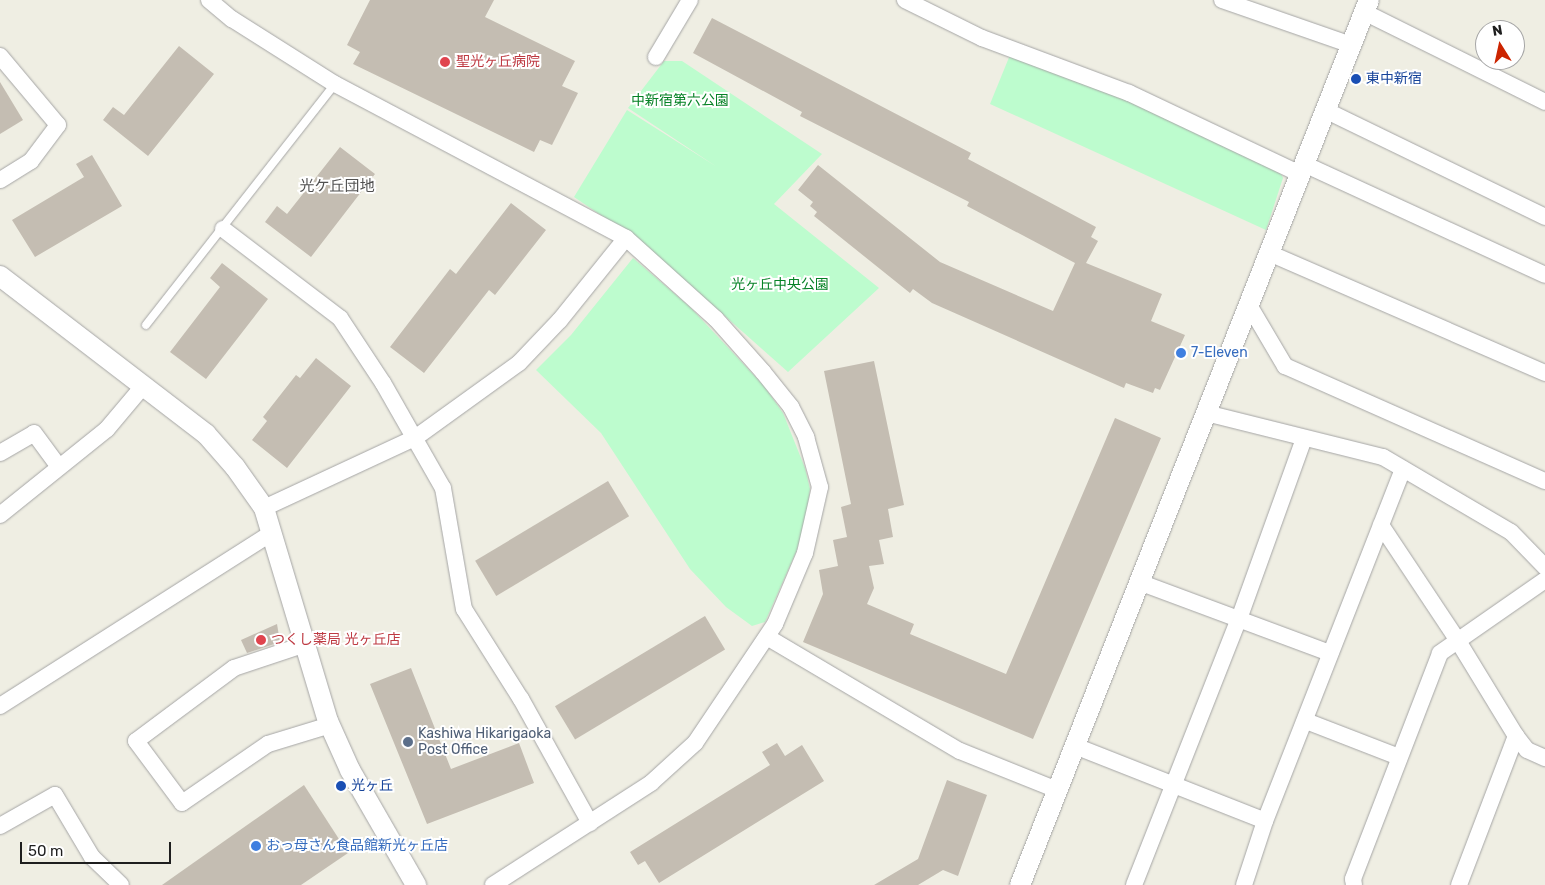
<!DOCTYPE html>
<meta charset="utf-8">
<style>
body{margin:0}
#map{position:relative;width:1545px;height:885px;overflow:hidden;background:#efeee3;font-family:Rubik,"Noto Sans JP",sans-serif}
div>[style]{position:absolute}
.park>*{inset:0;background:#bdfcce}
.building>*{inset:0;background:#c4bdb2;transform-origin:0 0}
.roads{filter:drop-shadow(0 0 1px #a5a5a5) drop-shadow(0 0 1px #a5a5a5)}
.service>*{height:8px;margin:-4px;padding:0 4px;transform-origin:4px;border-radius:4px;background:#fff}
.minor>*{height:16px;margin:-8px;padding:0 8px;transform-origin:8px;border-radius:8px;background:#fff}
.tertiary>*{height:20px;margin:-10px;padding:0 10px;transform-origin:10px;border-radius:10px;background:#fff}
.dots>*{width:14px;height:14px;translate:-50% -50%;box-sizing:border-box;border:2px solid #fff;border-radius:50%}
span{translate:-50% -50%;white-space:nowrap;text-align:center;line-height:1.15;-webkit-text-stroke:4px #fff;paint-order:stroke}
.health-label{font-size:14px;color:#be3a42}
.left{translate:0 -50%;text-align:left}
.transit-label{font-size:14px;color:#164399}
.park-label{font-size:14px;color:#068226}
.shop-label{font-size:14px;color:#366cbe}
.service-label{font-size:14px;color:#4e5e75}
.neighbourhood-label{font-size:15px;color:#515151}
.north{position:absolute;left:1475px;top:20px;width:50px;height:50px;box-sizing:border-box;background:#fff;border:1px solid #a5a5a5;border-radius:50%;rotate:350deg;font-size:14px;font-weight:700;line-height:20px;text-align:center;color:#1e1e1e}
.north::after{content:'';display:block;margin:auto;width:18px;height:22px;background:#cc2400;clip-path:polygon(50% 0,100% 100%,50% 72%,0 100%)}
.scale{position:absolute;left:20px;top:842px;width:151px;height:22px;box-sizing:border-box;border:2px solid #1e1e1e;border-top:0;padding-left:6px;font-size:15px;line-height:18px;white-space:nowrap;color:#1e1e1e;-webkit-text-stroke:4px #fff;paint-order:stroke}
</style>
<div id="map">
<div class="park">
<i style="clip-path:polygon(1010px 55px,1127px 99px,1280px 172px,1283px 178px,1266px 230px,990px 104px)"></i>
<i style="clip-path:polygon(664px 61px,682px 61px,822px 154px,774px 204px,879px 288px,788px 372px,645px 245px,574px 197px,627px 110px,717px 167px,628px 108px)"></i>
<i style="clip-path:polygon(633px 258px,690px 307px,764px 386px,783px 413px,805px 468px,810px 489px,807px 514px,797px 550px,765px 622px,752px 626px,726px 607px,690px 569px,601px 433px,536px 370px,571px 335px)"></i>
</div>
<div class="building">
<i style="clip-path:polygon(370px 0,494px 0,485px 17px,575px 61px,562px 86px,578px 93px,552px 145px,540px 140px,534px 152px,353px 64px,360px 52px,347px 45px)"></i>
<i style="clip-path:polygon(712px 18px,971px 153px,968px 159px,1096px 227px,1091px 237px,1098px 241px,1086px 263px,1162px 294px,1151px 321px,1185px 335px,1160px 390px,1155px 388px,1153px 393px,1126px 383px,1124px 388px,932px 303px,913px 289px,910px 293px,814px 216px,817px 212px,810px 206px,813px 202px,798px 190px,818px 165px,940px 262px,1053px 311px,1075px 263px,967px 206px,969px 202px,800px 116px,802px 112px,693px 53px)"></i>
<i style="clip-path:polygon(179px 46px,214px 74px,148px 156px,103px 120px,113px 107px,124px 115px)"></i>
<i style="clip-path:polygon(0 82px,23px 120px,0 134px)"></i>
<i style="clip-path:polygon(340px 147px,375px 174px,311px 257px,265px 222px,277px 206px,287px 214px)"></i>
<i style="clip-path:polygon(92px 155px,122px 206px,35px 257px,12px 220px,84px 177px,76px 164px)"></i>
<i style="clip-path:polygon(511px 203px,546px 230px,495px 295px,489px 290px,424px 373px,390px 347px,450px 269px,456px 274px)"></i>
<i style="clip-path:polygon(222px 263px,268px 299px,206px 379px,170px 352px,220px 287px,210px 278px)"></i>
<i style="clip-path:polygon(316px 358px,351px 386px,287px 468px,252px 440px,267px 421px,263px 417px,296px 375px,300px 378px)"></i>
<i style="clip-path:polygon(874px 361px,904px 505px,888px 509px,893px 537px,879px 540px,884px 564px,869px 566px,874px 588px,867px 604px,914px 624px,910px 634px,1006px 674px,1115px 418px,1161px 438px,1033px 739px,803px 642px,823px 594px,819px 570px,838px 566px,833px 540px,847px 537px,841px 507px,851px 504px,824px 371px)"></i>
<i style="left:608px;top:481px;width:41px;height:155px;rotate:59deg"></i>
<i style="left:705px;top:616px;width:39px;height:175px;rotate:59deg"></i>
<i style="clip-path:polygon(277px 624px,280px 642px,247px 653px,241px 640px)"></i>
<i style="clip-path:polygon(411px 668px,451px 769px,519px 743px,534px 783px,427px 824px,370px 684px)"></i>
<i style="clip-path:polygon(777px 743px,785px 756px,802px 745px,824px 781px,659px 883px,645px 861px,638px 865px,630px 852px,770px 765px,762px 752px)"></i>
<i style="clip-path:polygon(947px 780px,987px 795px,958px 876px,943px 870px,918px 885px,874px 885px,918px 859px)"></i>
<i style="clip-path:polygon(304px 785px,348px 853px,301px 885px,162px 885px)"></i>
</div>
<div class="roads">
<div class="service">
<i style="left:146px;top:325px;width:306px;rotate:-51.9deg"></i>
</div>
<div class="minor">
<i style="left:209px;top:0;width:30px;rotate:40deg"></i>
<i style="left:232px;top:19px;width:122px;rotate:32.3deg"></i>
<i style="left:335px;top:84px;width:329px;rotate:27.9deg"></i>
<i style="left:626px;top:238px;width:121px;rotate:42deg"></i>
<i style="left:716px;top:319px;width:71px;rotate:48.4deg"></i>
<i style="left:763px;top:372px;width:45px;rotate:51.3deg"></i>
<i style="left:791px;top:407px;width:34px;rotate:63deg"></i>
<i style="left:806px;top:437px;width:52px;rotate:74.4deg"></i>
<i style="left:820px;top:487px;width:68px;rotate:102.8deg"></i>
<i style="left:805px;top:553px;width:77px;rotate:112.9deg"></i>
<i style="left:775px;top:624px;width:143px;rotate:123.9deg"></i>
<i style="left:695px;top:743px;width:59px;rotate:137.7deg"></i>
<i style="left:651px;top:783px;width:188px;rotate:147.2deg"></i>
<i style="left:905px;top:0;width:86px;rotate:26.3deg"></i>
<i style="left:982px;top:38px;width:157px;rotate:20.5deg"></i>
<i style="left:1129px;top:93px;width:189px;rotate:25.3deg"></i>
<i style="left:1222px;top:0;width:137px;rotate:19.2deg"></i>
<i style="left:1364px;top:12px;width:202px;rotate:26.4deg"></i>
<i style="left:0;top:56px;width:90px;rotate:50deg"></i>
<i style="left:58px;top:125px;width:45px;rotate:126.9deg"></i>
<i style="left:31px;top:161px;width:36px;rotate:148deg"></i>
<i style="left:656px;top:57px;width:66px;rotate:-59.2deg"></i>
<i style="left:1325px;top:110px;width:245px;rotate:25.9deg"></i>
<i style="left:1304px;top:164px;width:265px;rotate:24.7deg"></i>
<i style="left:223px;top:229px;width:147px;rotate:37.3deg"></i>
<i style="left:340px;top:318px;width:78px;rotate:56.5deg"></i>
<i style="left:383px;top:383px;width:121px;rotate:60.3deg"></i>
<i style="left:443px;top:488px;width:123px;rotate:80.2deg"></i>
<i style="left:464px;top:609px;width:107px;rotate:57.7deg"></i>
<i style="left:521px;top:699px;width:142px;rotate:60.9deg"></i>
<i style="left:1269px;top:253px;width:301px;rotate:23.5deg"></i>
<i style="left:1249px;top:305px;width:71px;rotate:59.5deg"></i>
<i style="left:1285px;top:366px;width:284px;rotate:23.9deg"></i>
<i style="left:1206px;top:413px;width:182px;rotate:14deg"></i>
<i style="left:1383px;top:457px;width:148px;rotate:30.4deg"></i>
<i style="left:1511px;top:532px;width:49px;rotate:45.8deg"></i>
<i style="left:0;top:453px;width:39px;rotate:-30deg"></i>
<i style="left:34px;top:433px;width:42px;rotate:53.7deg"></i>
<i style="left:264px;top:508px;width:166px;rotate:-24.9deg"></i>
<i style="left:415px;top:438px;width:128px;rotate:-35.8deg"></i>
<i style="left:519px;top:363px;width:59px;rotate:-46.4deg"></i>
<i style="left:560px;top:320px;width:105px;rotate:-51.2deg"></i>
<i style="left:0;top:515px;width:137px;rotate:-38.8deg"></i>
<i style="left:107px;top:429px;width:57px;rotate:-49.9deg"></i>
<i style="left:1381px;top:525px;width:139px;rotate:56.4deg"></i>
<i style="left:1458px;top:641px;width:111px;rotate:58.6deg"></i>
<i style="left:1516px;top:736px;width:18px;rotate:52deg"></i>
<i style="left:1527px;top:750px;width:20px;rotate:24deg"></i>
<i style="left:1139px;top:582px;width:204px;rotate:20.4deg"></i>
<i style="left:767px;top:637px;width:224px;rotate:30.6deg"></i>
<i style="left:960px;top:751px;width:105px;rotate:21.9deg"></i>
<i style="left:306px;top:644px;width:76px;rotate:161.6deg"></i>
<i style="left:234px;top:668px;width:122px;rotate:143.3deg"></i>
<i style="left:136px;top:741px;width:77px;rotate:53.4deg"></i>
<i style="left:182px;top:803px;width:104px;rotate:-34.5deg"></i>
<i style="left:268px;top:744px;width:65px;rotate:-17deg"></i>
<i style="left:0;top:706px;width:322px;rotate:-32.5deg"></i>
<i style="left:1306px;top:721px;width:100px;rotate:21.2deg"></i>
<i style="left:1075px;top:746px;width:204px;rotate:21.5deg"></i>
<i style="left:0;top:826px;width:63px;rotate:-29.4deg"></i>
<i style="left:55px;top:795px;width:72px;rotate:59.2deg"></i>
<i style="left:92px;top:857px;width:40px;rotate:44deg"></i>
<i style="left:1134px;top:885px;width:286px;rotate:-68.5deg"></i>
<i style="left:1239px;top:619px;width:192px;rotate:-70.2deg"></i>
<i style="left:1244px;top:885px;width:67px;rotate:-71.8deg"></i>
<i style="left:1265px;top:821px;width:378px;rotate:-68.6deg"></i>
<i style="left:1354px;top:885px;width:6px;rotate:-99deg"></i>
<i style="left:1353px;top:879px;width:242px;rotate:-68.9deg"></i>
<i style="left:1440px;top:653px;width:128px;rotate:-34.8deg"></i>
<i style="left:1459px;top:885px;width:160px;rotate:-69.1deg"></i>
</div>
<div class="tertiary">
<i style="left:0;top:276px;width:260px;rotate:37.5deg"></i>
<i style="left:206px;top:434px;width:44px;rotate:48.7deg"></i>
<i style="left:235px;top:467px;width:50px;rotate:54.7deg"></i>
<i style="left:264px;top:508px;width:222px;rotate:73.3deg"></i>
<i style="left:328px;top:721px;width:54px;rotate:65.8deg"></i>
<i style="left:350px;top:770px;width:133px;rotate:60.1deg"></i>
<i style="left:1020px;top:885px;width:951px;rotate:-68.48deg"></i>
</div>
</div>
<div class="dots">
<i style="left:445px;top:62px;background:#e0444e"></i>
<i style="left:1356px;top:79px;background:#1a4fb4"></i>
<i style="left:1181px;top:353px;background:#3f7fe0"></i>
<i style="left:261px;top:640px;background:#e0444e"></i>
<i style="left:408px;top:742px;background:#5c6f8a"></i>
<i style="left:341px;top:786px;background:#1a4fb4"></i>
<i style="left:256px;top:846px;background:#3f7fe0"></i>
</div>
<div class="health-label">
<span class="left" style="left:456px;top:62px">聖光ヶ丘病院</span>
<span class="left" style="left:271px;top:640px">つくし薬局 光ヶ丘店</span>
</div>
<div class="transit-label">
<span class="left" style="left:1366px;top:79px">東中新宿</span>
<span class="left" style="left:351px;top:786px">光ヶ丘</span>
</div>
<div class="park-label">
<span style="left:680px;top:101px">中新宿第六公園</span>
<span style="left:780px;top:285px">光ヶ丘中央公園</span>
</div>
<div class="shop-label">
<span class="left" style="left:1191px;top:353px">7-Eleven</span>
<span class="left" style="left:266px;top:846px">おっ母さん食品館新光ヶ丘店</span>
</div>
<div class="service-label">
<span class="left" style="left:418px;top:742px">Kashiwa Hikarigaoka<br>Post Office</span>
</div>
<div class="neighbourhood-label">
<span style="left:337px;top:187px">光ケ丘団地</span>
</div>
<div class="north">N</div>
<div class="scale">50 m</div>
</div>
